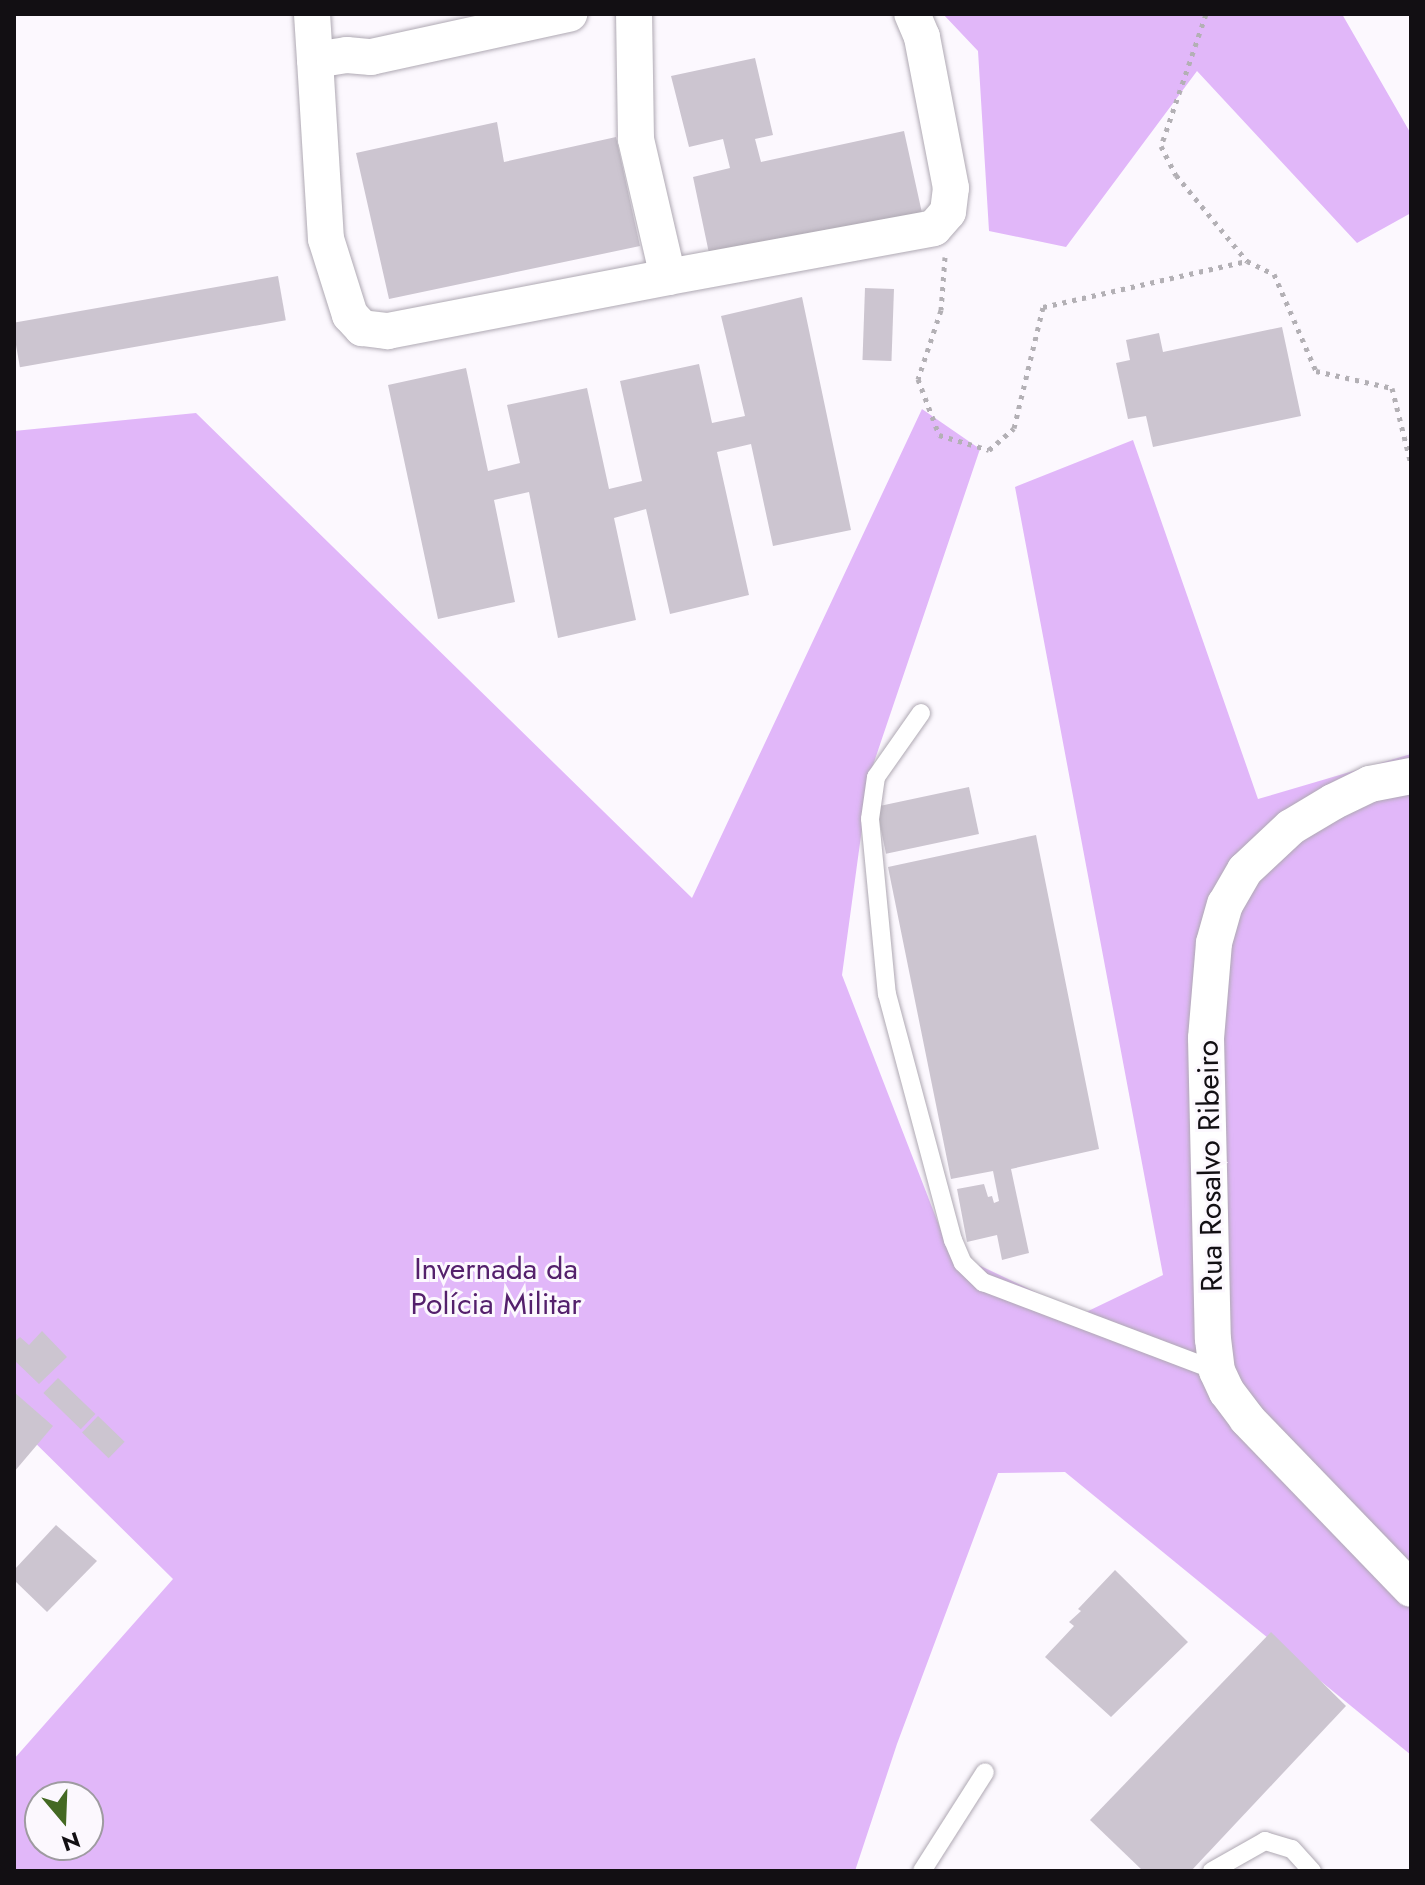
<!DOCTYPE html>
<meta charset="utf-8">
<style>
body{margin:0}
#map{position:relative;width:1425px;height:1885px;overflow:hidden;background:#fcf8fe;font-family:Jost,sans-serif}
div>[style]{position:absolute}
.forest>*{inset:0;background:#e1b7f9}
.building>*{inset:0;background:#ccc5d0;transform-origin:0 0}
.path>*{height:5px;margin-top:-2.5px;transform-origin:0;background:repeating-linear-gradient(90deg,#b3b0b5 0 4px,transparent 0 10px)}
.roads{filter:drop-shadow(0 0 2px #afa9b3) drop-shadow(0 0 2px #afa9b3)}
.lane>*{height:18px;margin:-9px;padding:0 9px;transform-origin:9px;border-radius:9px;background:#fff}
.street>*{height:36px;margin:-18px;padding:0 18px;transform-origin:18px;border-radius:18px;background:#fff}
span{translate:-50% -50%;white-space:nowrap;text-align:center;line-height:1.15;-webkit-text-stroke:6px #fcf8fe;paint-order:stroke}
.street-label{font-size:30px;color:#120f13}
.park-label{font-size:30px;color:#54206c}
.frame{position:absolute;inset:0;border:16px solid #120f13;pointer-events:none}
.north{position:absolute;left:24px;top:1781px;width:80px;height:80px;box-sizing:border-box;background:#fcf8fe;border:2px solid #9e9ba0;border-radius:50%;rotate:161deg;font-size:22px;font-weight:700;line-height:32px;text-align:center;color:#120f13}
.north::after{content:'';display:block;margin:auto;width:28px;height:36px;background:#446923;clip-path:polygon(50% 0,100% 100%,50% 72%,0 100%)}
</style>
<div id="map">
<div class="forest">
<i style="clip-path:polygon(943px 14px,1342px 14px,1411px 134px,1411px 213px,1357px 243px,1197px 71px,1066px 247px,989px 231px,978px 51px)"></i>
<i style="clip-path:polygon(evenodd,922px 409px,980px 449px,869px 777px,842px 975px,949px 1251px,1082px 1314px,1163px 1275px,1015px 487px,1133px 440px,1258px 799px,1411px 754px,1411px 1755px,1065px 1472px,998px 1473px,897px 1744px,855px 1871px,14px 1871px,14px 1759px,173px 1579px,14px 1422px,14px 431px,196px 413px,692px 898px,922px 409px,40px 1797px,88px 1797px,88px 1845px,40px 1845px,40px 1797px)"></i>
</div>
<div class="building">
<i style="clip-path:polygon(755px 58px,773px 135px,755px 139px,761px 162px,904px 131px,922px 213px,710px 258px,693px 177px,730px 168px,723px 139px,689px 147px,671px 76px)"></i>
<i style="clip-path:polygon(497px 122px,504px 162px,616px 137px,640px 246px,389px 299px,356px 153px)"></i>
<i style="left:278px;top:276px;width:45px;height:270px;rotate:80deg"></i>
<i style="left:865px;top:288px;width:29px;height:72px;rotate:2deg"></i>
<i style="clip-path:polygon(802px 297px,851px 530px,773px 546px,751px 444px,717px 452px,749px 595px,670px 614px,646px 509px,614px 518px,636px 620px,558px 638px,529px 492px,494px 500px,515px 602px,438px 619px,388px 385px,466px 368px,488px 471px,520px 463px,507px 405px,587px 388px,609px 489px,642px 481px,620px 381px,699px 364px,712px 423px,745px 416px,721px 316px)"></i>
<i style="clip-path:polygon(1282px 327px,1301px 416px,1153px 447px,1146px 416px,1128px 419px,1116px 363px,1130px 360px,1126px 340px,1159px 333px,1163px 352px)"></i>
<i style="left:969px;top:787px;width:48px;height:95px;rotate:78deg"></i>
<i style="clip-path:polygon(1036px 835px,1099px 1149px,1011px 1169px,1029px 1253px,1002px 1260px,997px 1235px,967px 1242px,957px 1189px,984px 1184px,988px 1197px,992px 1196px,994px 1203px,999px 1201px,993px 1171px,951px 1179px,888px 867px)"></i>
<i style="clip-path:polygon(42px 1331px,67px 1357px,39px 1384px,14px 1360px,14px 1342px,20px 1337px,29px 1345px)"></i>
<i style="left:58px;top:1378px;width:52px;height:21px;rotate:44deg"></i>
<i style="clip-path:polygon(14px 1392px,53px 1426px,14px 1472px)"></i>
<i style="left:98px;top:1416px;width:37px;height:23px;rotate:44deg"></i>
<i style="clip-path:polygon(56px 1525px,97px 1561px,47px 1612px,14px 1580px,14px 1570px)"></i>
<i style="clip-path:polygon(1115px 1570px,1188px 1642px,1111px 1717px,1045px 1657px,1074px 1626px,1069px 1622px,1081px 1611px,1078px 1609px)"></i>
<i style="clip-path:polygon(1271px 1632px,1346px 1706px,1191px 1871px,1143px 1871px,1090px 1820px)"></i>
</div>
<div class="path">
<i style="left:1206px;top:14px;width:139px;rotate:108.8deg"></i>
<i style="left:1161px;top:146px;width:33px;rotate:63deg"></i>
<i style="left:1176px;top:175px;width:112px;rotate:50.5deg"></i>
<i style="left:1247px;top:261px;width:30px;rotate:26deg"></i>
<i style="left:1274px;top:274px;width:106px;rotate:66.6deg"></i>
<i style="left:1316px;top:371px;width:78px;rotate:12.6deg"></i>
<i style="left:1392px;top:388px;width:78px;rotate:76deg"></i>
<i style="left:945px;top:257px;width:53px;rotate:94.3deg"></i>
<i style="left:941px;top:310px;width:73px;rotate:108.4deg"></i>
<i style="left:918px;top:379px;width:60px;rotate:69.4deg"></i>
<i style="left:939px;top:435px;width:52px;rotate:16.7deg"></i>
<i style="left:989px;top:450px;width:33px;rotate:-41deg"></i>
<i style="left:1014px;top:428px;width:124px;rotate:-76.5deg"></i>
<i style="left:1043px;top:307px;width:209px;rotate:-12.7deg"></i>
</div>
<div class="roads">
<div class="lane">
<i style="left:921px;top:713px;width:78px;rotate:125.1deg"></i>
<i style="left:876px;top:777px;width:42px;rotate:98.1deg"></i>
<i style="left:870px;top:819px;width:176px;rotate:84.5deg"></i>
<i style="left:887px;top:994px;width:255px;rotate:75deg"></i>
<i style="left:953px;top:1240px;width:25px;rotate:67deg"></i>
<i style="left:963px;top:1263px;width:28px;rotate:44deg"></i>
<i style="left:983px;top:1282px;width:250px;rotate:20.8deg"></i>
<i style="left:922px;top:1871px;width:117px;rotate:-57.5deg"></i>
<i style="left:1212px;top:1871px;width:61px;rotate:-29.5deg"></i>
<i style="left:1265px;top:1841px;width:28px;rotate:17deg"></i>
<i style="left:1292px;top:1849px;width:30px;rotate:48deg"></i>
</div>
<div class="street">
<i style="left:312px;top:14px;width:46px;rotate:86.3deg"></i>
<i style="left:315px;top:60px;width:32px;rotate:-9deg"></i>
<i style="left:347px;top:55px;width:24px;rotate:5deg"></i>
<i style="left:371px;top:57px;width:203px;rotate:-12.3deg"></i>
<i style="left:315px;top:60px;width:179px;rotate:86.5deg"></i>
<i style="left:326px;top:239px;width:80px;rotate:72.5deg"></i>
<i style="left:350px;top:315px;width:18px;rotate:47deg"></i>
<i style="left:362px;top:328px;width:26px;rotate:7deg"></i>
<i style="left:388px;top:331px;width:285px;rotate:-10.9deg"></i>
<i style="left:668px;top:277px;width:142px;rotate:-103.1deg"></i>
<i style="left:636px;top:139px;width:125px;rotate:-90.9deg"></i>
<i style="left:668px;top:277px;width:270px;rotate:-10.4deg"></i>
<i style="left:934px;top:228px;width:21px;rotate:-49deg"></i>
<i style="left:948px;top:212px;width:24px;rotate:-83deg"></i>
<i style="left:951px;top:188px;width:154px;rotate:-100.9deg"></i>
<i style="left:922px;top:37px;width:25px;rotate:-113deg"></i>
<i style="left:1411px;top:776px;width:42px;rotate:169deg"></i>
<i style="left:1370px;top:784px;width:41px;rotate:154.1deg"></i>
<i style="left:1333px;top:802px;width:49px;rotate:149.2deg"></i>
<i style="left:1291px;top:827px;width:63px;rotate:136.9deg"></i>
<i style="left:1245px;top:870px;width:39px;rotate:120deg"></i>
<i style="left:1225px;top:904px;width:41px;rotate:105.8deg"></i>
<i style="left:1214px;top:943px;width:95px;rotate:94.8deg"></i>
<i style="left:1206px;top:1038px;width:301px;rotate:88.7deg"></i>
<i style="left:1213px;top:1339px;width:32px;rotate:83deg"></i>
<i style="left:1217px;top:1371px;width:23px;rotate:65deg"></i>
<i style="left:1227px;top:1392px;width:34px;rotate:53deg"></i>
<i style="left:1247px;top:1419px;width:236px;rotate:46deg"></i>
</div>
</div>
<div class="street-label">
<span style="left:1210px;top:1166px;rotate:-91deg">Rua Rosalvo Ribeiro</span>
</div>
<div class="park-label">
<span style="left:496px;top:1286px">Invernada da<br>Polícia Militar</span>
</div>
<div class="frame"></div>
<div class="north">N</div>
</div>
